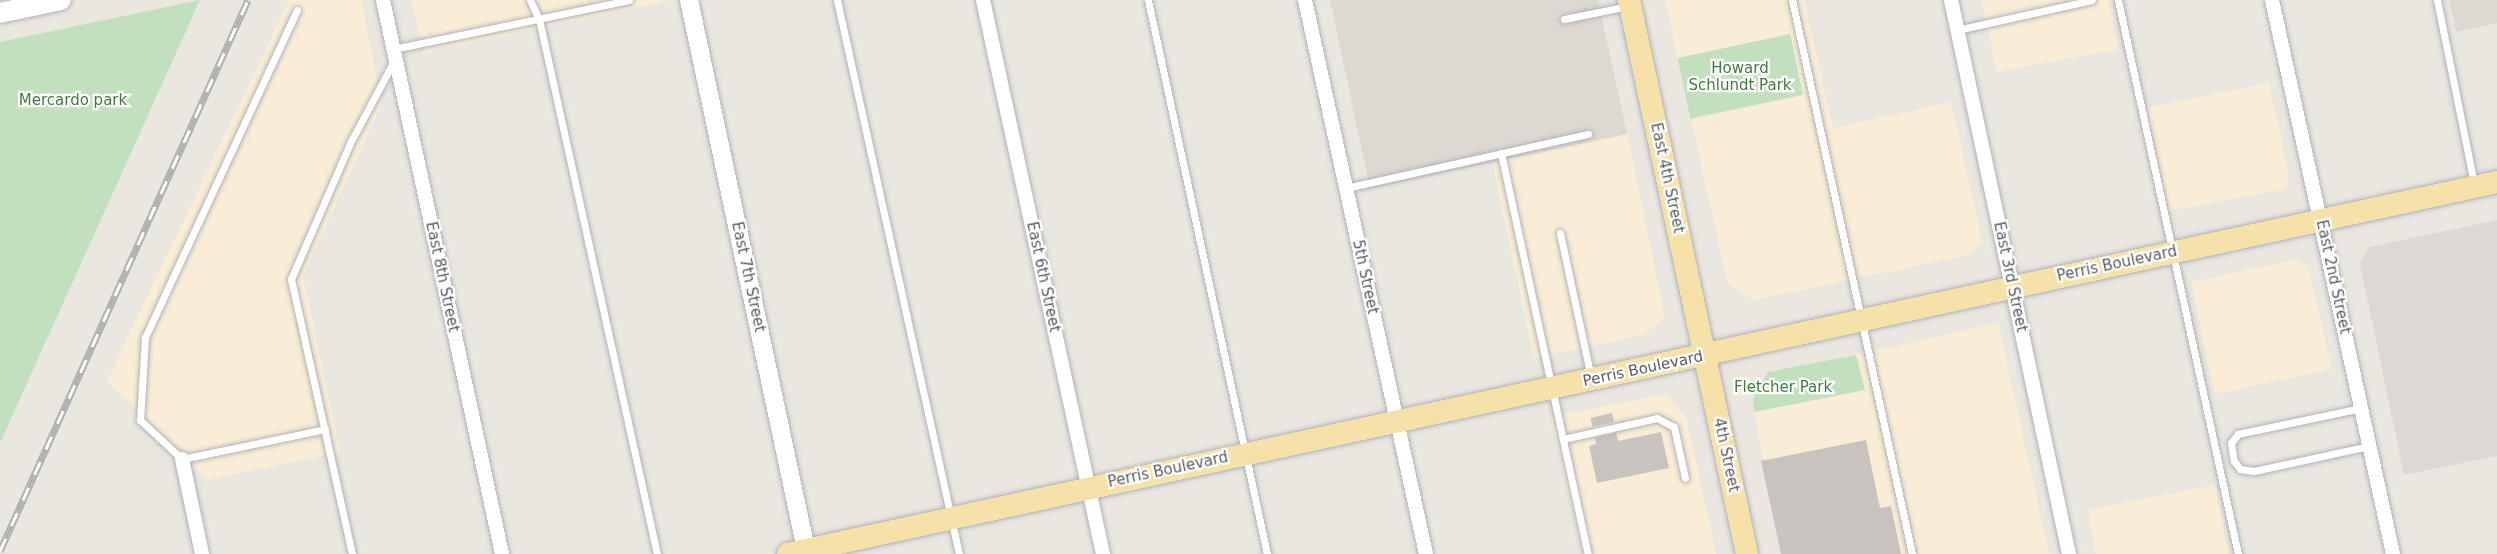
<!DOCTYPE html>
<style>
body{margin:0}
#map{position:relative;width:2497px;height:554px;overflow:hidden;background:#eae7e0;font-family:"DejaVu Sans",sans-serif}
div>[style]{position:absolute}
.commercial>*{inset:0;background:#f9edd6}
.industrial>*{inset:0;background:#dcd9d4}
.education>*{inset:0;background:#ddd8d1}
.green>*{inset:0;background:#c2e0be;transform-origin:0 0}
.building>*{inset:0;background:#c8c3bf;transform-origin:0 0}
.roads{filter:drop-shadow(0 0 2px #b1b3b7) drop-shadow(0 0 2px #b1b3b7)}
.service>*{height:7px;margin:-3.5px;padding:0 3.5px;transform-origin:3.5px;border-radius:3.5px;background:#fff}
.minor>*{height:14px;margin:-7px;padding:0 7px;transform-origin:7px;border-radius:7px;background:#fff}
.tertiary>*{height:18px;margin:-9px;padding:0 9px;transform-origin:9px;border-radius:9px;background:#fff}
.secondary>*{height:20px;margin:-10px;padding:0 10px;transform-origin:10px;border-radius:10px;background:#fff}
.primary>*{height:22px;margin:-11px;padding:0 11px;transform-origin:11px;border-radius:11px;background:#f6e2a9}
.rail>*{height:7px;margin-top:-3.5px;transform-origin:0;background:repeating-linear-gradient(90deg,#fff 0 14px,#afb0b0 0 28px);box-sizing:border-box;border-block:2px solid #afb0b0}
span{translate:-50% -50%;white-space:nowrap;text-align:center;line-height:1.15;-webkit-text-stroke:4.5px #fff;paint-order:stroke}
.park-label{font-size:15px;color:#3f7c3c}
.street-label{font-size:15px;color:#595c5f}
</style>
<div id="map">
<div class="commercial">
<i style="clip-path:polygon(289px 0,361px 0,382px 104px,303px 276px,340px 452px,207px 480px,107px 381px)"></i>
<i style="clip-path:polygon(411px 0,668px 0,668px 1px,423px 53px)"></i>
<i style="clip-path:polygon(1665px 0,1804px 0,1833px 128px,1951px 102px,1982px 242px,1969px 255px,1754px 300px,1728px 284px,1691px 120px,1803px 95px,1789px 34px,1678px 59px)"></i>
<i style="clip-path:polygon(1982px 0,2108px 0,2118px 49px,1997px 72px)"></i>
<i style="clip-path:polygon(2269px 83px,2289px 178px,2285px 189px,2168px 211px,2147px 108px)"></i>
<i style="clip-path:polygon(1627px 134px,1665px 318px,1643px 335px,1534px 358px,1492px 162px)"></i>
<i style="clip-path:polygon(2295px 260px,2307px 266px,2332px 369px,2215px 394px,2191px 282px)"></i>
<i style="clip-path:polygon(1998px 323px,2049px 554px,1783px 554px,1754px 412px,1864px 390px,1856px 355px)"></i>
<i style="clip-path:polygon(1666px 394px,1686px 417px,1716px 554px,1582px 554px,1551px 417px)"></i>
<i style="clip-path:polygon(2215px 485px,2228px 554px,2096px 554px,2088px 510px)"></i>
</div>
<div class="industrial">
<i style="clip-path:polygon(2497px 220px,2497px 456px,2404px 475px,2360px 264px,2369px 247px)"></i>
</div>
<div class="education">
<i style="clip-path:polygon(1330px 0,1598px 0,1627px 134px,1370px 189px)"></i>
<i style="clip-path:polygon(2449px 0,2497px 0,2497px 23px,2456px 32px)"></i>
</div>
<div class="green">
<i style="clip-path:polygon(200px 0,0 443px,0 42px)"></i>
<i style="left:1790px;top:34px;width:62px;height:115px;rotate:78deg"></i>
<i style="clip-path:polygon(1856px 355px,1865px 390px,1754px 412px,1753px 399px,1768px 372px)"></i>
</div>
<div class="building">
<i style="left:1612px;top:413px;width:9px;height:22px;rotate:77deg"></i>
<i style="clip-path:polygon(1661px 432px,1669px 468px,1597px 483px,1589px 446px,1596px 444px,1595px 438px,1616px 433px,1618px 441px)"></i>
<i style="clip-path:polygon(1866px 440px,1880px 508px,1891px 506px,1901px 554px,1781px 554px,1761px 461px)"></i>
</div>
<div class="roads">
<div class="service">
<i style="left:530px;top:0;width:21px;rotate:65deg"></i>
<i style="left:539px;top:19px;width:548px;rotate:77.56deg"></i>
<i style="left:837px;top:0;width:567px;rotate:77.58deg"></i>
<i style="left:1148px;top:0;width:567px;rotate:77.88deg"></i>
<i style="left:1792px;top:0;width:567px;rotate:77.78deg"></i>
<i style="left:2118px;top:0;width:567px;rotate:77.78deg"></i>
<i style="left:2437px;top:0;width:187px;rotate:78.6deg"></i>
<i style="left:297px;top:10px;width:361px;rotate:114.9deg"></i>
<i style="left:145px;top:337px;width:83px;rotate:93.4deg"></i>
<i style="left:140px;top:420px;width:57px;rotate:42.9deg"></i>
<i style="left:182px;top:459px;width:146px;rotate:-11.8deg"></i>
<i style="left:1564px;top:19px;width:65px;rotate:-11.5deg"></i>
<i style="left:1957px;top:30px;width:138px;rotate:-12.5deg"></i>
<i style="left:393px;top:49px;width:241px;rotate:-11.7deg"></i>
<i style="left:1501px;top:153px;width:410px;rotate:77.8deg"></i>
<i style="left:1346px;top:188px;width:248px;rotate:-12.6deg"></i>
<i style="left:1560px;top:233px;width:147px;rotate:77.9deg"></i>
<i style="left:2361px;top:408px;width:126px;rotate:168.1deg"></i>
<i style="left:2238px;top:434px;width:11px;rotate:128deg"></i>
<i style="left:2231px;top:443px;width:18px;rotate:81deg"></i>
<i style="left:2234px;top:461px;width:10px;rotate:53deg"></i>
<i style="left:2240px;top:469px;width:14px;rotate:8deg"></i>
<i style="left:2254px;top:471px;width:118px;rotate:-12.3deg"></i>
<i style="left:1563px;top:439px;width:96px;rotate:-12.6deg"></i>
<i style="left:1657px;top:418px;width:19px;rotate:28deg"></i>
<i style="left:1674px;top:427px;width:52px;rotate:77.8deg"></i>
<i style="left:352px;top:554px;width:282px;rotate:-102.5deg"></i>
<i style="left:291px;top:279px;width:148px;rotate:-66.5deg"></i>
<i style="left:350px;top:143px;width:93px;rotate:-61.8deg"></i>
</div>
<div class="minor">
<i style="left:383px;top:0;width:567px;rotate:77.88deg"></i>
<i style="left:983px;top:0;width:567px;rotate:77.78deg"></i>
<i style="left:1305px;top:0;width:567px;rotate:77.68deg"></i>
<i style="left:1951px;top:0;width:566px;rotate:77.98deg"></i>
<i style="left:2272px;top:0;width:567px;rotate:77.68deg"></i>
<i style="left:182px;top:459px;width:97px;rotate:78.1deg"></i>
</div>
<div class="tertiary">
<i style="left:689px;top:0;width:566px;rotate:77.98deg"></i>
</div>
<div class="secondary">
<i style="left:0;top:13px;width:62px;rotate:-12deg"></i>
</div>
<div class="primary">
<i style="left:1629px;top:0;width:566px;rotate:77.98deg"></i>
<i style="left:788px;top:554px;width:1749px;rotate:-12.28deg"></i>
</div>
</div>
<div class="rail">
<i style="left:0;top:551px;width:604px;rotate:-65.77deg"></i>
</div>
<div class="park-label">
<span style="left:1740px;top:77px">Howard<br>Schlundt Park</span>
<span style="left:73px;top:101px">Mercardo park</span>
<span style="left:1783px;top:388px">Fletcher Park</span>
</div>
<div class="street-label">
<span style="left:1667px;top:178px;rotate:78deg">East 4th Street</span>
<span style="left:2117px;top:264px;rotate:-12deg">Perris Boulevard</span>
<span style="left:442px;top:277px;rotate:78deg">East 8th Street</span>
<span style="left:748px;top:277px;rotate:78deg">East 7th Street</span>
<span style="left:1043px;top:277px;rotate:78deg">East 6th Street</span>
<span style="left:1365px;top:277px;rotate:78deg">5th Street</span>
<span style="left:2010px;top:277px;rotate:78deg">East 3rd Street</span>
<span style="left:2333px;top:277px;rotate:78deg">East 2nd Street</span>
<span style="left:1643px;top:369px;rotate:-12deg">Perris Boulevard</span>
<span style="left:1726px;top:455px;rotate:78deg">4th Street</span>
<span style="left:1168px;top:470px;rotate:-12deg">Perris Boulevard</span>
</div>
</div>
